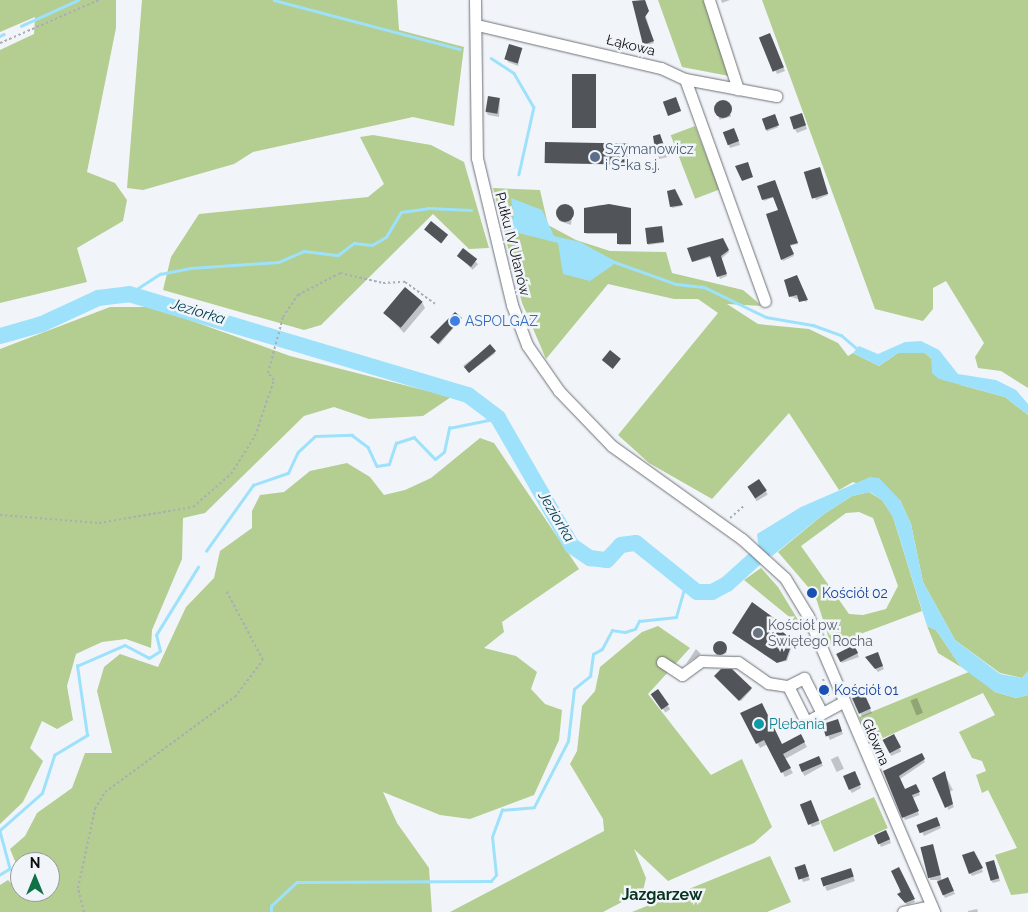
<!DOCTYPE html>
<meta charset="utf-8">
<style>
body{margin:0}
#map{position:relative;width:1028px;height:912px;overflow:hidden;background:#f1f5fa;font-family:Raleway,sans-serif}
div>[style]{position:absolute}
.green>*{inset:0;background:#b4cd91;transform-origin:0 0}
.water>*{inset:0;background:#9ee1fb}
.shadow>*{inset:0;background:#0003;transform-origin:0 0}
.stream>*{height:2.5px;margin:-1.25px;padding:0 1.25px;transform-origin:1.25px;border-radius:1.25px;background:#9ee1fb}
.river>*{height:16px;margin:-8px;padding:0 8px;transform-origin:8px;border-radius:8px;background:#9ee1fb}
.building>*{inset:0;background:#515458;transform-origin:0 0}
.round{border-radius:50%}
.path>*{height:2px;margin-top:-1px;transform-origin:0;background:repeating-linear-gradient(90deg,#aaaeb2 0 2.5px,transparent 0 5px)}
.roads{filter:drop-shadow(0 0 1px #6d7075) drop-shadow(0 0 1px #6d7075)}
.minor>*{height:11px;margin:-5.5px;padding:0 5.5px;transform-origin:5.5px;border-radius:5.5px;background:#fff}
.dots>*{width:14px;height:14px;translate:-50% -50%;box-sizing:border-box;border:2px solid #f1f5fa;border-radius:50%}
span{translate:-50% -50%;white-space:nowrap;text-align:center;line-height:1.15;-webkit-text-stroke:5px #f1f5fa;paint-order:stroke}
.street-label{font-size:14px;color:#0e0f11}
.service-label{font-size:14px;color:#4e5e75}
.left{translate:0 -50%;text-align:left}
.shop-label{font-size:14px;color:#366cbe}
.transit-label{font-size:14px;color:#164399}
.worship-label{font-size:14px;color:#5b616d}
.culture-label{font-size:14px;color:#0d838f}
.water-label{font-size:15px;color:#054052;font-style:italic}
.quarter-label{font-size:16px;color:#08331e;font-weight:700}
.north{position:absolute;left:10px;top:852px;width:50px;height:50px;box-sizing:border-box;background:#f1f5fa;border:1px solid #96999d;border-radius:50%;rotate:0deg;font-size:14px;font-weight:700;line-height:20px;text-align:center;color:#0e0f11}
.north::after{content:'';display:block;margin:auto;width:18px;height:22px;background:#117146;clip-path:polygon(50% 0,100% 100%,50% 72%,0 100%)}
</style>
<div id="map">
<div class="green">
<i style="clip-path:polygon(0 0,116px 0,116px 28px,87px 172px,115px 183px,127px 200px,123px 221px,77px 248px,87px 282px,0 303px,0 50px,34px 34px,35px 17px,0 32px)"></i>
<i style="clip-path:polygon(142px 0,397px 0,399px 30px,464px 47px,454px 126px,413px 117px,253px 152px,234px 164px,143px 190px,127px 188px)"></i>
<i style="clip-path:polygon(658px 0,704px 0,729px 76px,682px 67px)"></i>
<i style="clip-path:polygon(762px 0,1028px 0,1028px 388px,1001px 371px,978px 368px,975px 357px,984px 343px,946px 281px,933px 288px,933px 309px,923px 321px,875px 309px)"></i>
<i style="left:695px;top:126px;width:68px;height:26px;rotate:69deg"></i>
<i style="clip-path:polygon(373px 135px,431px 145px,464px 162px,489px 248px,469px 249px,433px 214px,321px 325px,304px 330px,163px 290px,171px 257px,199px 214px,368px 197px,384px 184px,360px 137px)"></i>
<i style="clip-path:polygon(493px 188px,540px 190px,548px 225px,576px 240px,610px 251px,666px 252px,672px 273px,743px 290px,762px 306px,727px 304px,758px 324px,809px 329px,838px 343px,848px 356px,853px 353px,879px 366px,898px 353px,925px 353px,961px 385px,1005px 397px,1028px 415px,1028px 671px,1022px 678px,1000px 673px,955px 640px,923px 582px,911px 524px,900px 500px,853px 482px,839px 490px,789px 413px,712px 499px,649px 463px,618px 435px,718px 313px,698px 299px,674px 299px,608px 284px,546px 359px,522px 303px)"></i>
<i style="clip-path:polygon(110px 307px,153px 307px,290px 356px,451px 397px,423px 416px,369px 419px,334px 407px,304px 416px,205px 513px,183px 518px,182px 559px,152px 630px,151px 648px,126px 639px,102px 642px,76px 654px,67px 686px,73px 720px,57px 729px,42px 721px,30px 748px,43px 761px,23px 802px,0 824px,0 349px)"></i>
<i style="clip-path:polygon(480px 438px,494px 443px,579px 569px,502px 622px,504px 632px,484px 648px,516px 656px,537px 672px,531px 689px,545px 704px,562px 710px,559px 740px,534px 795px,470px 819px,440px 815px,383px 792px,397px 823px,429px 868px,432px 912px,0 912px,0 885px,8px 880px,20px 893px,50px 894px,50px 862px,20px 862px,20px 873px,10px 849px,25px 836px,37px 813px,72px 788px,85px 753px,112px 753px,97px 691px,104px 667px,120px 654px,158px 667px,186px 607px,214px 578px,220px 551px,252px 528px,252px 511px,260px 495px,284px 492px,310px 471px,347px 463px,370px 477px,384px 495px,405px 490px,431px 478px)"></i>
<i style="clip-path:polygon(evenodd,869px 492px,882px 500px,893px 517px,922px 611px,831px 645px,815px 595px,778px 552px,824px 514px,852px 496px,869px 492px,859px 512px,873px 518px,898px 586px,886px 609px,863px 615px,849px 614px,801px 546px,846px 513px,859px 512px)"></i>
<i style="clip-path:polygon(761px 568px,778px 587px,803px 628px,744px 580px)"></i>
<i style="clip-path:polygon(658px 626px,690px 648px,648px 694px,711px 775px,742px 759px,772px 827px,754px 843px,668px 881px,634px 849px,646px 878px,643px 891px,603px 912px,450px 912px,604px 831px,603px 819px,570px 764px,577px 751px,582px 706px,595px 691px,600px 667px,642px 632px)"></i>
<i style="clip-path:polygon(927px 626px,936px 630px,961px 667px,938px 653px)"></i>
<i style="clip-path:polygon(971px 671px,995px 692px,1016px 698px,1028px 695px,1028px 893px,1011px 895px,995px 855px,1017px 848px,988px 790px,982px 793px,976px 775px,986px 771px,982px 761px,972px 758px,959px 732px,995px 715px,983px 693px,870px 744px,859px 717px)"></i>
<i style="left:874px;top:797px;width:34px;height:59px;rotate:66deg"></i>
<i style="clip-path:polygon(770px 856px,791px 902px,767px 912px,632px 912px)"></i>
</div>
<div class="water">
<i style="clip-path:polygon(511px 198px,542px 210px,554px 236px,580px 242px,615px 261px,613px 265px,590px 281px,563px 274px,558px 243px,507px 230px,501px 214px,514px 218px)"></i>
<i style="clip-path:polygon(921px 341px,939px 350px,958px 374px,996px 380px,1016px 390px,1028px 404px,1028px 415px,1005px 397px,939px 379px,932px 373px,931px 358px,925px 353px,898px 353px,879px 366px,853px 353px,859px 346px,878px 354px,905px 342px)"></i>
<i style="clip-path:polygon(870px 477px,879px 478px,900px 500px,911px 524px,923px 582px,955px 640px,1000px 674px,1022px 678px,1028px 671px,1028px 695px,1016px 698px,995px 692px,961px 667px,936px 630px,927px 626px,893px 517px,882px 500px,870px 492px,852px 496px,824px 514px,772px 556px,758px 543px,757px 534px,801px 507px)"></i>
</div>
<div class="shadow">
<i style="clip-path:polygon(641px 0,654px 43px,645px 46px,634px 2px)"></i>
<i style="clip-path:polygon(721px 0,730px 0,722px 3px)"></i>
<i style="clip-path:polygon(761px 38px,772px 38px,785px 71px,777px 74px)"></i>
<i style="clip-path:polygon(521px 49px,518px 66px,508px 62px,506px 59px)"></i>
<i style="clip-path:polygon(500px 99px,499px 117px,488px 115px,486px 112px)"></i>
<i style="left:727px;top:102px;width:15px;height:12px;rotate:74deg"></i>
<i style="left:774px;top:116px;width:12px;height:12px;rotate:70deg"></i>
<i style="clip-path:polygon(803px 118px,807px 129px,797px 133px,795px 129px)"></i>
<i style="clip-path:polygon(724px 133px,736px 133px,740px 145px,730px 148px)"></i>
<i style="clip-path:polygon(661px 139px,668px 157px,659px 159px,657px 155px)"></i>
<i style="clip-path:polygon(628px 146px,628px 165px,546px 163px,628px 145px)"></i>
<i style="clip-path:polygon(820px 169px,828px 195px,816px 200px,805px 174px)"></i>
<i style="clip-path:polygon(775px 182px,798px 244px,790px 246px,794px 256px,783px 261px,767px 215px,779px 211px,774px 197px,764px 201px,758px 187px)"></i>
<i style="clip-path:polygon(675px 191px,682px 206px,672px 208px,668px 192px)"></i>
<i style="clip-path:polygon(560px 205px,573px 207px,571px 225px,559px 221px)"></i>
<i style="clip-path:polygon(599px 205px,630px 210px,631px 245px,619px 245px,618px 234px,586px 234px,585px 209px)"></i>
<i style="left:662px;top:228px;width:15px;height:16px;rotate:82deg"></i>
<i style="clip-path:polygon(722px 239px,729px 252px,721px 259px,727px 276px,720px 279px,711px 257px,693px 262px)"></i>
<i style="left:464px;top:250px;width:20px;height:8px;rotate:45deg"></i>
<i style="clip-path:polygon(797px 277px,807px 302px,791px 297px,786px 280px)"></i>
<i style="clip-path:polygon(422px 302px,425px 308px,404px 333px,385px 313px)"></i>
<i style="clip-path:polygon(461px 319px,439px 345px,432px 338px)"></i>
<i style="left:490px;top:346px;width:9px;height:33px;rotate:54deg"></i>
<i style="left:759px;top:480px;width:17px;height:13px;rotate:59deg"></i>
<i style="clip-path:polygon(778px 622px,775px 627px,793px 643px,787px 661px,780px 662px,733px 633px)"></i>
<i style="clip-path:polygon(721px 642px,727px 653px,716px 655px,715px 643px)"></i>
<i style="clip-path:polygon(696px 649px,701px 654px,686px 664px)"></i>
<i style="clip-path:polygon(856px 650px,859px 657px,842px 663px,840px 660px)"></i>
<i style="clip-path:polygon(879px 657px,884px 669px,878px 672px,867px 658px)"></i>
<i style="clip-path:polygon(717px 678px,751px 688px,751px 690px,741px 701px)"></i>
<i style="left:658px;top:691px;width:22px;height:6px;rotate:56deg"></i>
<i style="clip-path:polygon(854px 698px,865px 698px,872px 713px,862px 717px)"></i>
<i style="left:917px;top:698px;width:16px;height:7px;rotate:68deg"></i>
<i style="clip-path:polygon(742px 714px,782px 745px,801px 736px,807px 747px,785px 759px,793px 773px,785px 777px,768px 744px,760px 748px)"></i>
<i style="clip-path:polygon(839px 724px,843px 734px,830px 740px,828px 736px)"></i>
<i style="left:894px;top:736px;width:17px;height:11px;rotate:65deg"></i>
<i style="clip-path:polygon(921px 755px,925px 762px,900px 779px,905px 790px,915px 785px,920px 795px,913px 798px,919px 815px,905px 820px,885px 772px)"></i>
<i style="left:838px;top:756px;width:14px;height:8px;rotate:65deg"></i>
<i style="left:818px;top:757px;width:10px;height:21px;rotate:61deg"></i>
<i style="clip-path:polygon(944px 773px,953px 790px,948px 793px,954px 807px,948px 810px)"></i>
<i style="clip-path:polygon(856px 776px,861px 788px,852px 793px,850px 790px)"></i>
<i style="clip-path:polygon(812px 805px,820px 824px,812px 827px,810px 824px)"></i>
<i style="clip-path:polygon(938px 822px,941px 828px,924px 836px,922px 832px)"></i>
<i style="clip-path:polygon(888px 834px,891px 843px,881px 847px,876px 835px)"></i>
<i style="clip-path:polygon(933px 845px,942px 881px,950px 882px,955px 894px,945px 898px,937px 880px,930px 880px)"></i>
<i style="clip-path:polygon(973px 852px,983px 872px,972px 876px,970px 873px)"></i>
<i style="clip-path:polygon(995px 865px,1000px 881px,993px 883px,991px 880px)"></i>
<i style="clip-path:polygon(797px 868px,806px 869px,810px 880px,803px 882px)"></i>
<i style="clip-path:polygon(898px 869px,915px 902px,907px 905px,900px 896px)"></i>
<i style="clip-path:polygon(852px 873px,855px 881px,827px 891px,825px 887px)"></i>
<i style="clip-path:polygon(977px 909px,978px 912px,968px 912px,968px 911px)"></i>
</div>
<div class="stream">
<i style="left:274px;top:0;width:192px;rotate:14.8deg"></i>
<i style="left:21px;top:26px;width:63px;rotate:-24.5deg"></i>
<i style="left:0;top:36px;width:4px;rotate:-27deg"></i>
<i style="left:491px;top:58px;width:27px;rotate:33deg"></i>
<i style="left:514px;top:73px;width:39px;rotate:60deg"></i>
<i style="left:534px;top:107px;width:69px;rotate:102.6deg"></i>
<i style="left:612px;top:261px;width:68px;rotate:19.8deg"></i>
<i style="left:676px;top:284px;width:28px;rotate:6deg"></i>
<i style="left:704px;top:287px;width:69px;rotate:25.8deg"></i>
<i style="left:766px;top:317px;width:48px;rotate:9.7deg"></i>
<i style="left:813px;top:325px;width:30px;rotate:20deg"></i>
<i style="left:841px;top:335px;width:23px;rotate:40deg"></i>
<i style="left:129px;top:294px;width:37px;rotate:-33deg"></i>
<i style="left:160px;top:274px;width:31px;rotate:-11deg"></i>
<i style="left:190px;top:268px;width:89px;rotate:-3.9deg"></i>
<i style="left:279px;top:262px;width:27px;rotate:-24deg"></i>
<i style="left:304px;top:251px;width:34px;rotate:7deg"></i>
<i style="left:338px;top:255px;width:20px;rotate:-37deg"></i>
<i style="left:354px;top:243px;width:18px;rotate:6deg"></i>
<i style="left:372px;top:245px;width:16px;rotate:-30deg"></i>
<i style="left:386px;top:237px;width:29px;rotate:-59deg"></i>
<i style="left:401px;top:212px;width:27px;rotate:-8deg"></i>
<i style="left:428px;top:208px;width:43px;rotate:2.7deg"></i>
<i style="left:206px;top:551px;width:81px;rotate:-54.5deg"></i>
<i style="left:253px;top:485px;width:37px;rotate:-19deg"></i>
<i style="left:288px;top:473px;width:23px;rotate:-65deg"></i>
<i style="left:298px;top:452px;width:23px;rotate:-43deg"></i>
<i style="left:315px;top:436px;width:37px;rotate:-2deg"></i>
<i style="left:352px;top:435px;width:20px;rotate:37deg"></i>
<i style="left:368px;top:447px;width:21px;rotate:65deg"></i>
<i style="left:377px;top:466px;width:12px;rotate:-9deg"></i>
<i style="left:389px;top:464px;width:22px;rotate:-72deg"></i>
<i style="left:396px;top:443px;width:19px;rotate:-18deg"></i>
<i style="left:414px;top:437px;width:30px;rotate:46deg"></i>
<i style="left:435px;top:459px;width:11px;rotate:-38deg"></i>
<i style="left:444px;top:452px;width:25px;rotate:-78deg"></i>
<i style="left:449px;top:428px;width:50px;rotate:-11.5deg"></i>
<i style="left:0;top:830px;width:56px;rotate:-41.4deg"></i>
<i style="left:42px;top:793px;width:40px;rotate:-72deg"></i>
<i style="left:54px;top:755px;width:39px;rotate:-31deg"></i>
<i style="left:87px;top:735px;width:70px;rotate:-98.2deg"></i>
<i style="left:77px;top:666px;width:52px;rotate:-23.6deg"></i>
<i style="left:125px;top:645px;width:27px;rotate:28deg"></i>
<i style="left:149px;top:658px;width:13px;rotate:-32deg"></i>
<i style="left:160px;top:651px;width:16px;rotate:-104deg"></i>
<i style="left:156px;top:635px;width:80px;rotate:-58.3deg"></i>
<i style="left:0;top:831px;width:39px;rotate:75deg"></i>
<i style="left:10px;top:869px;width:12px;rotate:149deg"></i>
<i style="left:271px;top:912px;width:6px;rotate:-90deg"></i>
<i style="left:271px;top:906px;width:35px;rotate:-43deg"></i>
<i style="left:297px;top:882px;width:194px;rotate:-0.3deg"></i>
<i style="left:491px;top:881px;width:8px;rotate:-50deg"></i>
<i style="left:496px;top:875px;width:38px;rotate:-96deg"></i>
<i style="left:492px;top:837px;width:29px;rotate:-70deg"></i>
<i style="left:502px;top:810px;width:32px;rotate:-5deg"></i>
<i style="left:534px;top:807px;width:74px;rotate:-62.7deg"></i>
<i style="left:568px;top:741px;width:52px;rotate:-83.4deg"></i>
<i style="left:574px;top:689px;width:21px;rotate:-39deg"></i>
<i style="left:590px;top:676px;width:22px;rotate:-82deg"></i>
<i style="left:593px;top:654px;width:10px;rotate:-29deg"></i>
<i style="left:602px;top:649px;width:21px;rotate:-62deg"></i>
<i style="left:612px;top:630px;width:13px;rotate:9deg"></i>
<i style="left:625px;top:632px;width:10px;rotate:-17deg"></i>
<i style="left:635px;top:629px;width:9px;rotate:-63deg"></i>
<i style="left:639px;top:621px;width:37px;rotate:-6deg"></i>
<i style="left:676px;top:617px;width:33px;rotate:-74deg"></i>
</div>
<div class="river">
<i style="left:0;top:336px;width:44px;rotate:-15.9deg"></i>
<i style="left:42px;top:324px;width:62px;rotate:-24.9deg"></i>
<i style="left:98px;top:298px;width:31px;rotate:-7deg"></i>
<i style="left:129px;top:294px;width:354px;rotate:16.6deg"></i>
<i style="left:468px;top:395px;width:38px;rotate:37deg"></i>
<i style="left:498px;top:418px;width:148px;rotate:60deg"></i>
<i style="left:572px;top:546px;width:22px;rotate:34deg"></i>
<i style="left:590px;top:558px;width:17px;rotate:7deg"></i>
<i style="left:607px;top:560px;width:21px;rotate:-47deg"></i>
<i style="left:621px;top:545px;width:15px;rotate:-8deg"></i>
<i style="left:636px;top:543px;width:78px;rotate:38.8deg"></i>
<i style="left:697px;top:592px;width:15px"></i>
<i style="left:712px;top:592px;width:17px;rotate:-28deg"></i>
<i style="left:727px;top:584px;width:73px;rotate:-42.2deg"></i>
</div>
<div class="building">
<i style="clip-path:polygon(645px 0,649px 11px,645px 17px,654px 41px,643px 45px,632px 1px)"></i>
<i style="left:770px;top:33px;width:37px;height:12px;rotate:68deg"></i>
<i style="left:509px;top:44px;width:14px;height:16px;rotate:17deg"></i>
<i style="left:572px;top:74px;width:24px;height:54px"></i>
<i style="left:488px;top:96px;width:12px;height:16px;rotate:9deg"></i>
<i style="left:676px;top:97px;width:15px;height:14px;rotate:70deg"></i>
<i class="round" style="left:714px;top:100px;width:18px;height:18px"></i>
<i style="left:802px;top:113px;width:13px;height:13px;rotate:72deg"></i>
<i style="left:775px;top:114px;width:12px;height:14px;rotate:70deg"></i>
<i style="left:734px;top:128px;width:14px;height:12px;rotate:69deg"></i>
<i style="clip-path:polygon(660px 134px,667px 154px,656px 156px,653px 136px)"></i>
<i style="left:545px;top:142px;width:83px;height:21px;rotate:1deg"></i>
<i style="clip-path:polygon(748px 162px,753px 177px,742px 181px,735px 166px)"></i>
<i style="left:820px;top:167px;width:28px;height:17px;rotate:73deg"></i>
<i style="clip-path:polygon(775px 180px,798px 243px,790px 245px,794px 254px,781px 260px,766px 214px,778px 210px,773px 197px,762px 200px,757px 186px)"></i>
<i style="clip-path:polygon(675px 189px,683px 205px,670px 207px,667px 191px)"></i>
<i class="round" style="left:556px;top:204px;width:18px;height:18px"></i>
<i style="clip-path:polygon(609px 204px,631px 208px,631px 244px,617px 244px,617px 233px,584px 233px,584px 208px)"></i>
<i style="left:431px;top:221px;width:22px;height:11px;rotate:39deg"></i>
<i style="left:662px;top:226px;width:16px;height:17px;rotate:83deg"></i>
<i style="clip-path:polygon(723px 238px,729px 250px,721px 256px,727px 274px,717px 277px,710px 256px,692px 262px,687px 248px)"></i>
<i style="left:463px;top:248px;width:18px;height:10px;rotate:38deg"></i>
<i style="clip-path:polygon(797px 275px,808px 300px,799px 302px,797px 295px,789px 297px,784px 280px)"></i>
<i style="left:405px;top:287px;width:23px;height:34px;rotate:40deg"></i>
<i style="clip-path:polygon(455px 312px,462px 318px,438px 344px,430px 337px)"></i>
<i style="clip-path:polygon(490px 344px,496px 351px,469px 373px,464px 367px)"></i>
<i style="left:610px;top:350px;width:14px;height:13px;rotate:39deg"></i>
<i style="left:759px;top:479px;width:14px;height:14px;rotate:56deg"></i>
<i style="clip-path:polygon(752px 602px,778px 621px,775px 626px,793px 640px,786px 660px,777px 663px,732px 633px)"></i>
<i class="round" style="left:713px;top:641px;width:14px;height:14px"></i>
<i style="left:854px;top:645px;width:9px;height:20px;rotate:63deg"></i>
<i style="clip-path:polygon(878px 652px,883px 666px,875px 669px,865px 657px)"></i>
<i style="clip-path:polygon(721px 669px,732px 669px,752px 688px,739px 701px,714px 676px)"></i>
<i style="left:658px;top:689px;width:19px;height:9px;rotate:55deg"></i>
<i style="left:864px;top:693px;width:17px;height:13px;rotate:66deg"></i>
<i style="clip-path:polygon(762px 703px,782px 744px,801px 734px,805px 742px,783px 754px,791px 768px,781px 773px,764px 740px,756px 744px,740px 713px)"></i>
<i style="left:838px;top:719px;width:13px;height:17px;rotate:72deg"></i>
<i style="left:894px;top:734px;width:15px;height:13px;rotate:62deg"></i>
<i style="clip-path:polygon(922px 753px,925px 759px,899px 776px,905px 789px,916px 784px,920px 792px,912px 795px,919px 811px,902px 818px,883px 771px)"></i>
<i style="left:819px;top:756px;width:8px;height:22px;rotate:67deg"></i>
<i style="left:855px;top:771px;width:15px;height:13px;rotate:67deg"></i>
<i style="clip-path:polygon(945px 771px,953px 804px,945px 808px,932px 778px)"></i>
<i style="left:811px;top:800px;width:22px;height:12px;rotate:68deg"></i>
<i style="left:937px;top:817px;width:9px;height:22px;rotate:69deg"></i>
<i style="left:886px;top:830px;width:10px;height:13px;rotate:66deg"></i>
<i style="left:933px;top:844px;width:32px;height:13px;rotate:76deg"></i>
<i style="clip-path:polygon(974px 851px,983px 868px,969px 874px,962px 855px)"></i>
<i style="left:994px;top:860px;width:19px;height:9px;rotate:74deg"></i>
<i style="left:805px;top:864px;width:13px;height:11px;rotate:72deg"></i>
<i style="clip-path:polygon(899px 867px,915px 899px,905px 903px,897px 894px,901px 892px,891px 871px)"></i>
<i style="left:851px;top:868px;width:9px;height:32px;rotate:72deg"></i>
<i style="left:948px;top:877px;width:15px;height:12px;rotate:67deg"></i>
</div>
<div class="path">
<i style="left:0;top:43px;width:108px;rotate:-23.5deg"></i>
<i style="left:0;top:515px;width:99px;rotate:4.6deg"></i>
<i style="left:99px;top:523px;width:95px;rotate:-9.7deg"></i>
<i style="left:193px;top:507px;width:50px;rotate:-41deg"></i>
<i style="left:231px;top:474px;width:45px;rotate:-57.7deg"></i>
<i style="left:255px;top:436px;width:59px;rotate:-71.3deg"></i>
<i style="left:274px;top:380px;width:9px;rotate:-131deg"></i>
<i style="left:268px;top:373px;width:58px;rotate:-75deg"></i>
<i style="left:283px;top:317px;width:27px;rotate:-56deg"></i>
<i style="left:298px;top:295px;width:47px;rotate:-27.6deg"></i>
<i style="left:340px;top:273px;width:44px;rotate:13.1deg"></i>
<i style="left:383px;top:283px;width:22px;rotate:-3deg"></i>
<i style="left:405px;top:282px;width:37px;rotate:36deg"></i>
<i style="left:730px;top:518px;width:20px;rotate:-41deg"></i>
<i style="left:823px;top:679px;width:20px;rotate:70deg"></i>
<i style="left:84px;top:912px;width:25px;rotate:-104deg"></i>
<i style="left:78px;top:888px;width:81px;rotate:-77.9deg"></i>
<i style="left:95px;top:809px;width:20px;rotate:-60deg"></i>
<i style="left:105px;top:792px;width:161px;rotate:-36.2deg"></i>
<i style="left:235px;top:697px;width:46px;rotate:-52.9deg"></i>
<i style="left:263px;top:660px;width:79px;rotate:-117.9deg"></i>
</div>
<div class="roads">
<div class="minor">
<i style="left:475px;top:0;width:158px;rotate:89.3deg"></i>
<i style="left:477px;top:158px;width:151px;rotate:76.6deg"></i>
<i style="left:512px;top:305px;width:43px;rotate:69.4deg"></i>
<i style="left:527px;top:345px;width:56px;rotate:55.2deg"></i>
<i style="left:559px;top:391px;width:76px;rotate:46.1deg"></i>
<i style="left:612px;top:446px;width:160px;rotate:35.6deg"></i>
<i style="left:742px;top:539px;width:58px;rotate:42.2deg"></i>
<i style="left:785px;top:578px;width:44px;rotate:58.8deg"></i>
<i style="left:808px;top:616px;width:322px;rotate:66.9deg"></i>
<i style="left:709px;top:0;width:94px;rotate:72deg"></i>
<i style="left:477px;top:25px;width:189px;rotate:13.2deg"></i>
<i style="left:661px;top:68px;width:26px;rotate:25deg"></i>
<i style="left:685px;top:79px;width:93px;rotate:10.6deg"></i>
<i style="left:685px;top:79px;width:236px;rotate:70.2deg"></i>
<i style="left:662px;top:662px;width:24px;rotate:33deg"></i>
<i style="left:682px;top:675px;width:24px;rotate:-36deg"></i>
<i style="left:701px;top:661px;width:37px;rotate:2deg"></i>
<i style="left:738px;top:662px;width:37px;rotate:35deg"></i>
<i style="left:768px;top:683px;width:20px;rotate:9deg"></i>
<i style="left:788px;top:686px;width:40px;rotate:63.4deg"></i>
<i style="left:806px;top:722px;width:42px;rotate:-28.4deg"></i>
<i style="left:788px;top:686px;width:18px;rotate:-27deg"></i>
<i style="left:804px;top:678px;width:39px;rotate:63deg"></i>
<i style="left:903px;top:912px;width:29px;rotate:-12deg"></i>
</div>
</div>
<div class="dots">
<i style="left:595px;top:157px;background:#5c6f8a"></i>
<i style="left:455px;top:321px;background:#3f7fe0"></i>
<i style="left:812px;top:593px;background:#1a4fb4"></i>
<i style="left:758px;top:633px;background:#6b7280"></i>
<i style="left:824px;top:690px;background:#1a4fb4"></i>
<i style="left:759px;top:724px;background:#0f9aa8"></i>
</div>
<div class="street-label">
<span style="left:631px;top:45px;rotate:14deg">Łąkowa</span>
<span style="left:513px;top:244px;rotate:76deg">Pułku IV Ułanów</span>
<span style="left:876px;top:742px;rotate:67deg">Główna</span>
</div>
<div class="service-label">
<span class="left" style="left:605px;top:157px">Szymanowicz<br>i S-ka s.j.</span>
</div>
<div class="shop-label">
<span class="left" style="left:465px;top:321px">ASPOLGAZ</span>
</div>
<div class="transit-label">
<span class="left" style="left:822px;top:593px">Kościół 02</span>
<span class="left" style="left:834px;top:690px">Kościół 01</span>
</div>
<div class="worship-label">
<span class="left" style="left:768px;top:633px">Kościół pw.<br>Świętego Rocha</span>
</div>
<div class="culture-label">
<span class="left" style="left:769px;top:724px">Plebania</span>
</div>
<div class="water-label">
<span style="left:198px;top:312px;rotate:17deg">Jeziorka</span>
<span style="left:556px;top:517px;rotate:59deg">Jeziorka</span>
</div>
<div class="quarter-label">
<span style="left:662px;top:895px">Jazgarzew</span>
</div>
<div class="north">N</div>
</div>
